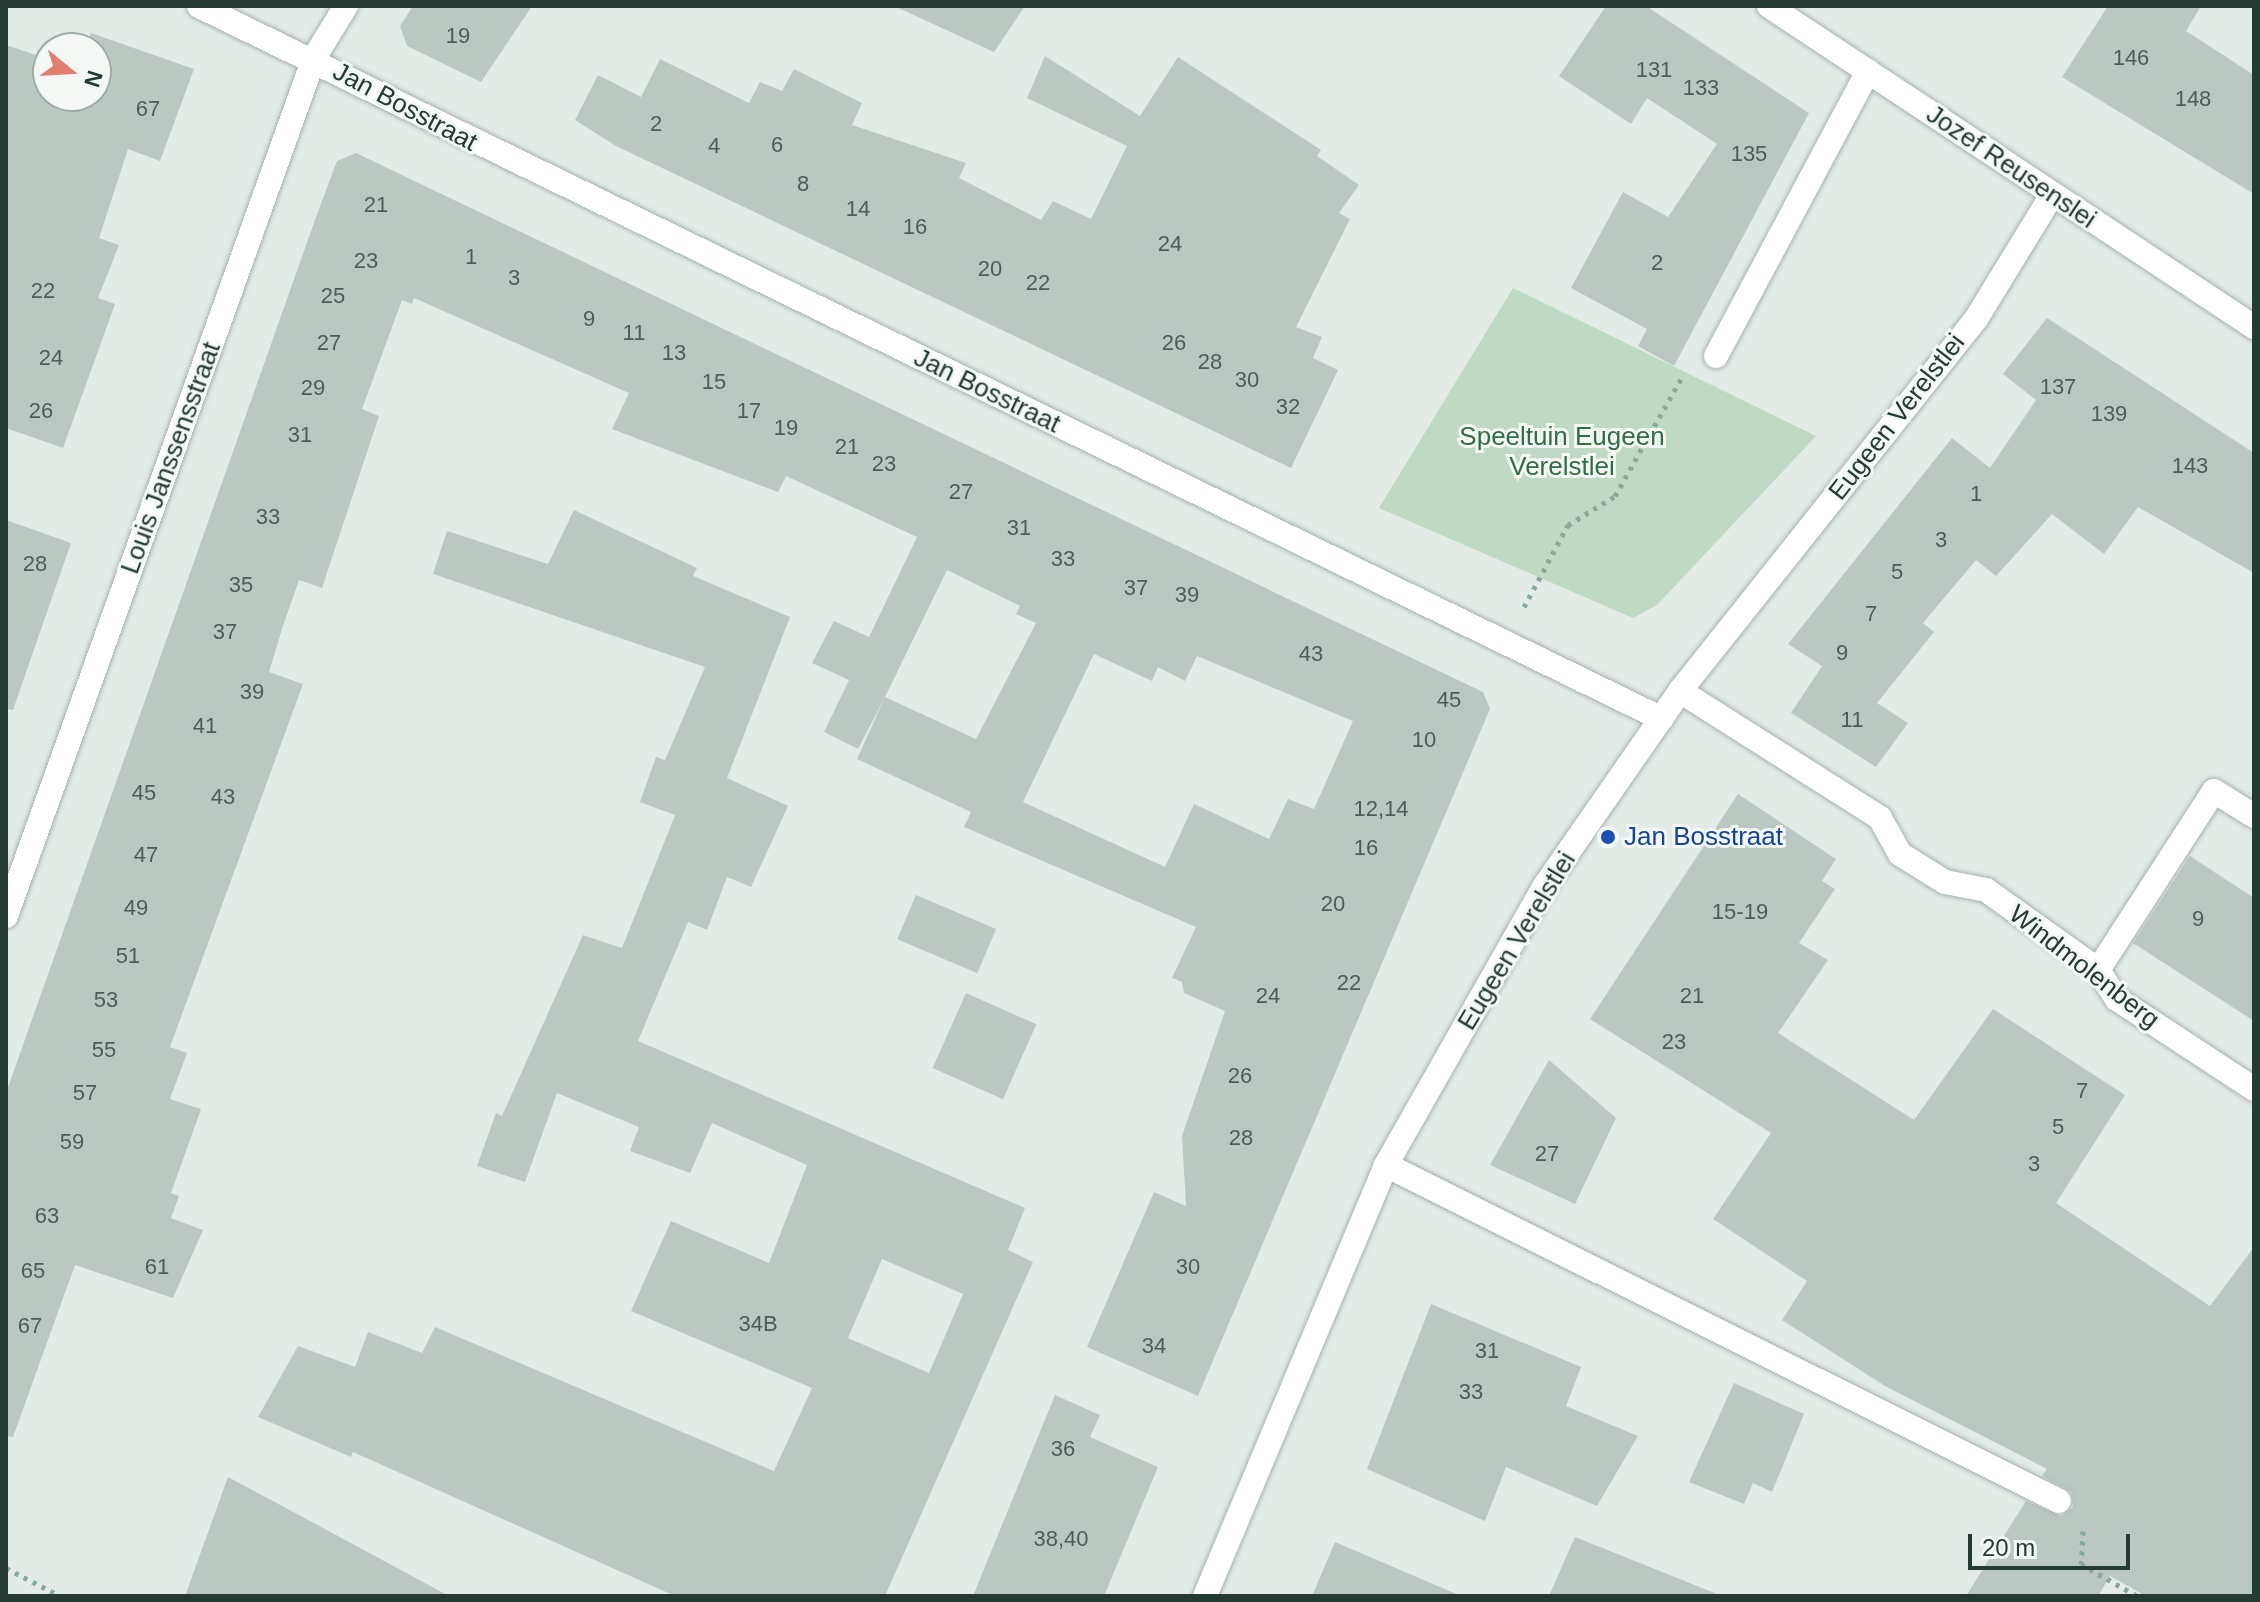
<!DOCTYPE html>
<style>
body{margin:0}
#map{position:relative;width:2260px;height:1602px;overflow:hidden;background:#e3ebe7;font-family:Helvetica,sans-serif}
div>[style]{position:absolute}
.green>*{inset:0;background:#bed9c4}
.building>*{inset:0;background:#bbc8c2;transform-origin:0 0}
.path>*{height:5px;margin-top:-2.5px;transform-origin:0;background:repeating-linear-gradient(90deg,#87aa9d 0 4px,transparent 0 10px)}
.roads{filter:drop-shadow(0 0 2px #a6b2ad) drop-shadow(0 0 2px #a6b2ad)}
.lane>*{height:24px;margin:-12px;padding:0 12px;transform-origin:12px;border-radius:12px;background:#fff}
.street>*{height:24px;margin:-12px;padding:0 12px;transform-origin:12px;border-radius:12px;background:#fff}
.secondary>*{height:24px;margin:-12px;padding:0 12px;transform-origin:12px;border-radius:12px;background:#fff}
.dots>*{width:22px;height:22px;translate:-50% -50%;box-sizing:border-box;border:4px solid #f3f8f5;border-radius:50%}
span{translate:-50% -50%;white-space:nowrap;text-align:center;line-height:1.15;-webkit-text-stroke:6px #f3f8f5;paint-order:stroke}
.number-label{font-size:22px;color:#4a5e57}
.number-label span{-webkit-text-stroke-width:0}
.street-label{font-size:26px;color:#253a33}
.park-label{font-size:26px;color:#346c45}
.transit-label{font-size:26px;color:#164399}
.left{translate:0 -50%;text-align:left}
.frame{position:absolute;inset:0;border:8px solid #253a33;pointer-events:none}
.north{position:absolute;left:32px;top:32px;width:80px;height:80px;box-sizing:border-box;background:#f3f8f5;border:2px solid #a1aca7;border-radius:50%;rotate:108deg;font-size:22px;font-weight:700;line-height:32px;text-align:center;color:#253a33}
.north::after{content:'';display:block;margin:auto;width:28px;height:36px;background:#e07f6b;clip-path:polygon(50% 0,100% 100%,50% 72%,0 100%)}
.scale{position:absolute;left:1968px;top:1534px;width:162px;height:36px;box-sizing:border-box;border:4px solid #253a33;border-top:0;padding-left:10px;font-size:24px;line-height:28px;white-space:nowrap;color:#253a33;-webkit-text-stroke:6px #f3f8f5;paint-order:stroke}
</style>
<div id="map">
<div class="green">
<i style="clip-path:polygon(1513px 288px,1816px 436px,1657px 605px,1633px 618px,1379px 508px)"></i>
</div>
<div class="building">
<i style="clip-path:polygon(413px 6px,532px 6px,481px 82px,407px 46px,400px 26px)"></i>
<i style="clip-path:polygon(894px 6px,1025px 6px,994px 52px)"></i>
<i style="clip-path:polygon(1606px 6px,1646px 6px,1809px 113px,1674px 366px,1638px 346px,1647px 329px,1571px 288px,1623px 192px,1668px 217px,1717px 144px,1647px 98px,1631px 124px,1559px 76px)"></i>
<i style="clip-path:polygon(2108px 6px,2201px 6px,2186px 31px,2254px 75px,2254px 194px,2062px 77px)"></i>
<i style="clip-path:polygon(91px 33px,194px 69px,160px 161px,128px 149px,99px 238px,119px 245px,98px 298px,115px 304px,63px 448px,6px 428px,6px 45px,48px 59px,48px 96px,96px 96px,96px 48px,86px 48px)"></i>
<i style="clip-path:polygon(1045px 56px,1140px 116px,1178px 57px,1321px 150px,1317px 156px,1359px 185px,1339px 213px,1350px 219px,1296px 327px,1322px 337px,1313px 358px,1338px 370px,1291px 468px,616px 146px,575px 120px,598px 75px,641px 97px,660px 59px,749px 103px,760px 82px,782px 91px,794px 69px,862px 103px,852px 125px,966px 163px,959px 178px,1041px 220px,1053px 201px,1091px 219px,1127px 146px,1027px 98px)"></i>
<i style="clip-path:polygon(evenodd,356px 153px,1483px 692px,1490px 709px,1198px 1396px,1087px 1347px,1154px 1192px,1186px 1206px,1182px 1136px,1225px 1011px,1184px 993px,1182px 982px,1172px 978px,1196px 927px,964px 827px,971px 812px,857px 759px,885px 697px,858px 749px,824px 732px,849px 680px,812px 663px,834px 621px,869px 637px,917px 537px,786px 476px,778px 492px,612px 429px,629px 393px,414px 298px,412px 304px,402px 300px,362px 409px,379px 416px,322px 588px,299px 580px,283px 626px,269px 672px,303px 684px,170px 1047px,187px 1053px,170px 1099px,201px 1109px,171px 1193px,179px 1196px,171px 1218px,203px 1230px,173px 1298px,75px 1265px,13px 1437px,6px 1436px,6px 1093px,316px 217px,337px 161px,356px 153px,947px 570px,1020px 606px,1016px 614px,1036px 623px,976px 739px,885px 697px,947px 570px,356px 153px,1094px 654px,1152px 681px,1158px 667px,1185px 681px,1197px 656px,1353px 721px,1314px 809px,1288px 799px,1269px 839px,1194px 804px,1165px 867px,1023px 802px,1094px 654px)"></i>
<i style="clip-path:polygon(2047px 318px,2254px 453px,2254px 573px,2138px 507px,2104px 554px,2052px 514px,1996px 576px,1976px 560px,1923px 623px,1934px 632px,1877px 703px,1908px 723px,1876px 767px,1791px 713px,1822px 666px,1788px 644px,1952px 438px,1990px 468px,2036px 400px,2003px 374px)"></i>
<i style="clip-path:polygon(evenodd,574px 510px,697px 568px,693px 576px,790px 617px,727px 778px,788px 806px,751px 887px,727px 877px,707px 930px,688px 922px,638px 1041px,1025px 1208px,1008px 1250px,1033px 1262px,885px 1596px,675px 1596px,353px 1452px,351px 1457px,258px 1417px,298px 1346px,355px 1367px,368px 1332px,422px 1353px,435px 1327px,774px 1471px,812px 1388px,631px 1311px,671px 1221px,769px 1263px,807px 1165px,712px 1123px,690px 1173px,630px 1151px,639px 1127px,557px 1093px,525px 1182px,477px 1166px,496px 1113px,502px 1116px,583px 935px,622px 948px,675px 815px,640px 802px,656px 757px,665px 760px,705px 667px,433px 574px,447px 531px,548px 564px,574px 510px,882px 1259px,963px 1294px,929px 1373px,848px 1338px,882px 1259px)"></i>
<i style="clip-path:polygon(6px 520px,71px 543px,13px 710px,6px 709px)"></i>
<i style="clip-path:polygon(1738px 794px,1836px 859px,1822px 881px,1835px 889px,1799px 943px,1828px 960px,1778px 1033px,1914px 1120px,1993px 1009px,2125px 1095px,2056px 1203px,2210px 1306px,2254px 1247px,2254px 1596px,2146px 1596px,2110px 1576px,2098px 1596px,1966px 1596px,2026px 1501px,2061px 1516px,2073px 1507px,2071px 1492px,2042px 1476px,2047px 1469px,1885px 1386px,1782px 1320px,1807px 1281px,1713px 1219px,1771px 1133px,1590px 1019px)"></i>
<i style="clip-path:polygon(2190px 856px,2254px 898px,2254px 1021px,2133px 943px)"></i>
<i style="left:916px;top:895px;width:87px;height:48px;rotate:23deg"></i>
<i style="left:966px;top:993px;width:77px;height:82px;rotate:24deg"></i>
<i style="clip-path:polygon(1549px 1060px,1616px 1118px,1575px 1204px,1490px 1165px)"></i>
<i style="clip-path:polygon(1431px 1304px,1581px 1367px,1566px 1406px,1638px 1436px,1597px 1506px,1506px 1467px,1485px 1521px,1367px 1469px)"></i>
<i style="clip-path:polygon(1734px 1383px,1804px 1414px,1772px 1492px,1753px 1483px,1744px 1504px,1689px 1482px)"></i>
<i style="clip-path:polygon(1055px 1395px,1100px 1415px,1090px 1437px,1158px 1467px,1104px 1596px,973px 1596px)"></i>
<i style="clip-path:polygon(228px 1477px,299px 1515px,449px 1596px,185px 1596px)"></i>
<i style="clip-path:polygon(1575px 1537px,1717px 1594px,1717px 1596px,1549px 1596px)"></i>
<i style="clip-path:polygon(1335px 1542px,1461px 1596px,1312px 1596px)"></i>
</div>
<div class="path">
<i style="left:1524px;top:607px;width:93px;rotate:-61.8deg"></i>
<i style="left:1568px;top:525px;width:55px;rotate:-31.7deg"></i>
<i style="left:1615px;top:496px;width:137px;rotate:-60.6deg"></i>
<i style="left:2083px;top:1531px;width:33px;rotate:93deg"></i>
<i style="left:2081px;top:1564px;width:64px;rotate:29.7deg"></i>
<i style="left:6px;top:1568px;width:61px;rotate:27.4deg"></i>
</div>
<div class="roads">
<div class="lane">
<i style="left:1386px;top:1165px;width:752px;rotate:26.53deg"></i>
</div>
<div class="street">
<i style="left:199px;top:6px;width:1627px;rotate:25.98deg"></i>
<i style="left:1716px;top:356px;width:323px;rotate:-61.9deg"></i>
<i style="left:1680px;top:691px;width:237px;rotate:32.4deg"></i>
<i style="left:1880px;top:818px;width:41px;rotate:60.9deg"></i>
<i style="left:1900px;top:854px;width:53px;rotate:31.9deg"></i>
<i style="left:1945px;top:882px;width:42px;rotate:11deg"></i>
<i style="left:1986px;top:890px;width:138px;rotate:35.5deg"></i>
<i style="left:2098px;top:970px;width:35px;rotate:57deg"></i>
<i style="left:2117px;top:999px;width:164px;rotate:33.3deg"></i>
<i style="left:6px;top:916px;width:912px;rotate:-70.25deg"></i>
<i style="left:314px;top:58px;width:61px;rotate:-58.4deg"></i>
<i style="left:2098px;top:970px;width:213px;rotate:-57.1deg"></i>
<i style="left:2214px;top:791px;width:47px;rotate:32deg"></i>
<i style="left:1205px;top:1596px;width:467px;rotate:-67.2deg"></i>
<i style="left:1386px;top:1165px;width:320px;rotate:-60.4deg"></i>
<i style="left:1544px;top:887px;width:239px;rotate:-55.2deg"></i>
<i style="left:1680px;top:691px;width:475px;rotate:-51.5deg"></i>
<i style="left:1976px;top:319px;width:145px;rotate:-58.5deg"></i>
</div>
<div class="secondary">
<i style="left:1769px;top:6px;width:582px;rotate:33.5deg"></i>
</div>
</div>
<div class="dots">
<i style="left:1608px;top:837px;background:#1a4fb4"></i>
</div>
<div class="number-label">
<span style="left:458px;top:36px">19</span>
<span style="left:2131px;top:58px">146</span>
<span style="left:1654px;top:70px">131</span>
<span style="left:1701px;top:88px">133</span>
<span style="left:2193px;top:99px">148</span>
<span style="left:148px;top:109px">67</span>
<span style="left:656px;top:124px">2</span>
<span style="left:777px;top:145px">6</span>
<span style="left:714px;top:146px">4</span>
<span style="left:1749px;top:154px">135</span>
<span style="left:803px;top:184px">8</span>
<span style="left:376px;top:205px">21</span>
<span style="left:858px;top:209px">14</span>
<span style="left:915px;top:227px">16</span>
<span style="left:1170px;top:244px">24</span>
<span style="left:471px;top:257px">1</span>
<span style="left:366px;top:261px">23</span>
<span style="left:1657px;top:263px">2</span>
<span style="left:990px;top:269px">20</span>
<span style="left:514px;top:278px">3</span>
<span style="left:1038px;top:283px">22</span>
<span style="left:43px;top:291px">22</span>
<span style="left:333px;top:296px">25</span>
<span style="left:589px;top:319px">9</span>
<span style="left:634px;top:333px">11</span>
<span style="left:329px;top:343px">27</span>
<span style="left:1174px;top:343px">26</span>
<span style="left:674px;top:353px">13</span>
<span style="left:51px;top:358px">24</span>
<span style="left:1210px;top:362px">28</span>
<span style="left:1247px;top:380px">30</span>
<span style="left:714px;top:382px">15</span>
<span style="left:2058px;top:387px">137</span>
<span style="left:313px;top:388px">29</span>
<span style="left:1288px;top:407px">32</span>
<span style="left:41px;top:411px">26</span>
<span style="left:749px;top:411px">17</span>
<span style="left:2109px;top:414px">139</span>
<span style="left:786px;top:428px">19</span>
<span style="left:300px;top:435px">31</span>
<span style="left:847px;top:447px">21</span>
<span style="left:884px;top:464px">23</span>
<span style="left:2190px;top:466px">143</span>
<span style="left:961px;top:492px">27</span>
<span style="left:1976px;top:494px">1</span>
<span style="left:268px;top:517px">33</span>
<span style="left:1019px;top:528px">31</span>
<span style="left:1941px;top:540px">3</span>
<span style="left:1063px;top:559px">33</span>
<span style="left:35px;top:564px">28</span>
<span style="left:1897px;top:572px">5</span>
<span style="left:241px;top:585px">35</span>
<span style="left:1136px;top:588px">37</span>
<span style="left:1187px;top:595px">39</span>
<span style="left:1871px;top:614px">7</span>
<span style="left:225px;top:632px">37</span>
<span style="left:1842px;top:653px">9</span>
<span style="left:1311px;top:654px">43</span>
<span style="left:252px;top:692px">39</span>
<span style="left:1449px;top:700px">45</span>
<span style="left:1852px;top:720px">11</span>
<span style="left:205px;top:726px">41</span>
<span style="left:1424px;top:740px">10</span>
<span style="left:144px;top:793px">45</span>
<span style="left:223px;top:797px">43</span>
<span style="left:1381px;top:809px">12,14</span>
<span style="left:1366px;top:848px">16</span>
<span style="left:146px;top:855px">47</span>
<span style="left:1333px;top:904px">20</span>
<span style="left:136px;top:908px">49</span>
<span style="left:1740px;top:912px">15-19</span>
<span style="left:2198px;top:919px">9</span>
<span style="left:128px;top:956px">51</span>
<span style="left:1349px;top:983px">22</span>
<span style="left:1268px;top:996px">24</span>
<span style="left:1692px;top:996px">21</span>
<span style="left:106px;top:1000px">53</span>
<span style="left:1674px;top:1042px">23</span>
<span style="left:104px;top:1050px">55</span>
<span style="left:1240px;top:1076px">26</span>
<span style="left:2082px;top:1091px">7</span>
<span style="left:85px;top:1093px">57</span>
<span style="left:2058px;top:1127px">5</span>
<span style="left:1241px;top:1138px">28</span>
<span style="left:72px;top:1142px">59</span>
<span style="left:1547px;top:1154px">27</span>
<span style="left:2034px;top:1164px">3</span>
<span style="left:47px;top:1216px">63</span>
<span style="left:157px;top:1267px">61</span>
<span style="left:1188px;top:1267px">30</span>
<span style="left:33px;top:1271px">65</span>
<span style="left:758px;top:1324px">34B</span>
<span style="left:30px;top:1326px">67</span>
<span style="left:1154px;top:1346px">34</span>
<span style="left:1487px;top:1351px">31</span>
<span style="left:1471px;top:1392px">33</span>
<span style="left:1063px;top:1449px">36</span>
<span style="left:1061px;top:1539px">38,40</span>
</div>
<div class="street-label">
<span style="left:405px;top:107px;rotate:28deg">Jan Bosstraat</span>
<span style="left:2011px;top:167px;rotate:34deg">Jozef Reusenslei</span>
<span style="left:987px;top:391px;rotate:26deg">Jan Bosstraat</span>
<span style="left:1897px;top:417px;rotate:-52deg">Eugeen Verelstlei</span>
<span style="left:171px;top:458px;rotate:-70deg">Louis Janssensstraat</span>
<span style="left:1517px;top:941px;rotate:-59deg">Eugeen Verelstlei</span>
<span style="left:2084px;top:967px;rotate:38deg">Windmolenberg</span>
</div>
<div class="park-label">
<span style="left:1562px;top:452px">Speeltuin Eugeen<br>Verelstlei</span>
</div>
<div class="transit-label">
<span class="left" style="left:1624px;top:837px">Jan Bosstraat</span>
</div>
<div class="frame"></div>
<div class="north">N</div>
<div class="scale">20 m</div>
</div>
